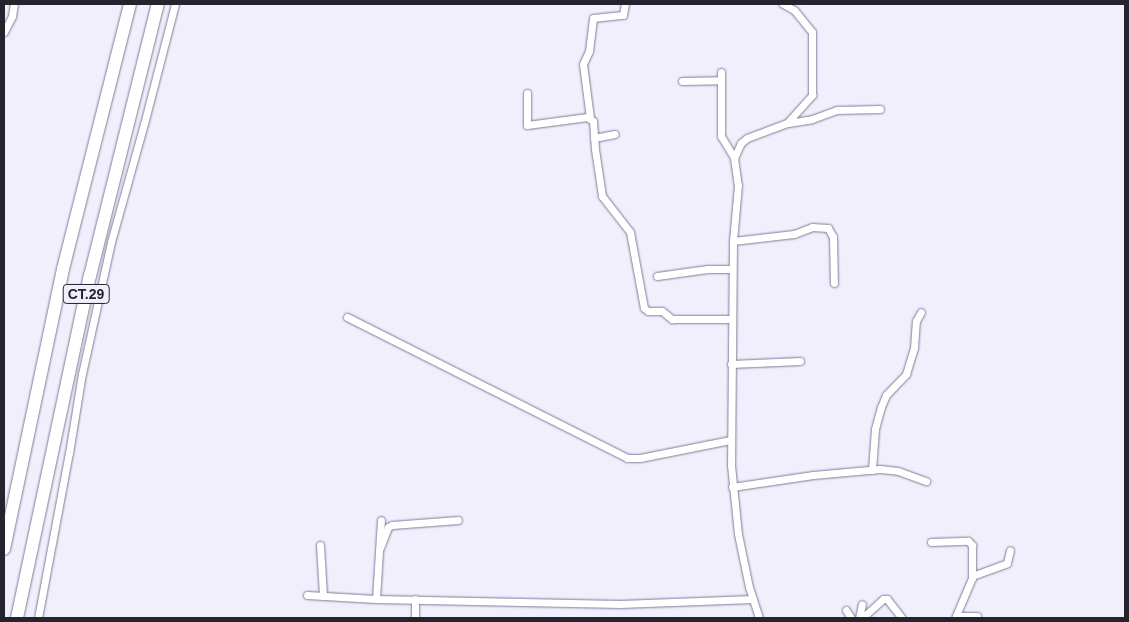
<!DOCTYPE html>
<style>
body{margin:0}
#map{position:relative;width:1129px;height:622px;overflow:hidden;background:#f2effd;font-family:Arial,sans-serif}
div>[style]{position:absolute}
.roads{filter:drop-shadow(0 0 1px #817a98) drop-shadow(0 0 1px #817a98)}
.street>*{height:7px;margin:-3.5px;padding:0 3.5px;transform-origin:3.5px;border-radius:3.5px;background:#fff}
.highway>*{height:12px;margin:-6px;padding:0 6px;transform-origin:6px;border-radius:6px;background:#fff}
span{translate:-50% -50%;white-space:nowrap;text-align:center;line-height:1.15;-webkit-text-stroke:5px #f2effd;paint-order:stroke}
.shield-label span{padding:1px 4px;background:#f2effd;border:1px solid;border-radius:4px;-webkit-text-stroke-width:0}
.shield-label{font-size:14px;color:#26232f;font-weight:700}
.frame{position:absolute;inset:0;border:5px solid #26232f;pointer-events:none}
</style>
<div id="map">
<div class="roads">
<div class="street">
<i style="left:4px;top:32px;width:18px;rotate:-63deg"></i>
<i style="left:12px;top:16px;width:12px;rotate:-81deg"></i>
<i style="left:721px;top:72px;width:64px;rotate:90deg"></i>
<i style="left:721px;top:136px;width:26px;rotate:59deg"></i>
<i style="left:734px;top:158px;width:27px;rotate:82deg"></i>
<i style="left:738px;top:185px;width:56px;rotate:95.1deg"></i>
<i style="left:733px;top:241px;width:224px;rotate:90.5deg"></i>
<i style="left:731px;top:465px;width:69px;rotate:84.2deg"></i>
<i style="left:738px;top:534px;width:54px;rotate:78.3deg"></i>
<i style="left:749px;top:587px;width:33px;rotate:72deg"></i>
<i style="left:682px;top:81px;width:39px;rotate:-1deg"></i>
<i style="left:527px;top:93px;width:32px;rotate:90deg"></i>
<i style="left:527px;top:125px;width:61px;rotate:-7.6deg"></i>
<i style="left:587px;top:117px;width:7px;rotate:34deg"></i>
<i style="left:593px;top:121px;width:28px;rotate:86deg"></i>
<i style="left:595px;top:149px;width:48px;rotate:81.5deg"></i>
<i style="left:602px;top:196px;width:46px;rotate:52.1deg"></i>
<i style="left:630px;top:232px;width:77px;rotate:79.6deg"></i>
<i style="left:644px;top:308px;width:5px;rotate:37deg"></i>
<i style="left:648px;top:311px;width:14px"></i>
<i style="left:662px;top:311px;width:13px;rotate:39deg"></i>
<i style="left:672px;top:319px;width:59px"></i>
<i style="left:590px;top:118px;width:54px;rotate:-97.4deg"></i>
<i style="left:583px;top:64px;width:14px;rotate:-65deg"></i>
<i style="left:589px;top:51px;width:33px;rotate:-83deg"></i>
<i style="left:593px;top:18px;width:30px;rotate:-6deg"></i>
<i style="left:623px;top:15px;width:11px;rotate:-80deg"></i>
<i style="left:788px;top:123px;width:24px;rotate:-9deg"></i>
<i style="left:812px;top:119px;width:27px;rotate:-20deg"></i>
<i style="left:837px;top:110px;width:43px;rotate:-1.3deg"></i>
<i style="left:594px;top:138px;width:21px;rotate:-11deg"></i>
<i style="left:734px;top:158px;width:17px;rotate:-65deg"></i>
<i style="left:741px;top:143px;width:8px;rotate:-40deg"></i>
<i style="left:747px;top:138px;width:43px;rotate:-20.6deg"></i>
<i style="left:787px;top:123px;width:38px;rotate:-48deg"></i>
<i style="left:812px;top:95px;width:63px;rotate:-90deg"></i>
<i style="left:812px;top:32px;width:28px;rotate:-129deg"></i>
<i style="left:794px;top:10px;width:13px;rotate:-151deg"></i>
<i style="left:733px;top:241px;width:61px;rotate:-6.5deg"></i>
<i style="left:794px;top:234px;width:19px;rotate:-21deg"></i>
<i style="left:812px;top:227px;width:16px;rotate:4deg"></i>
<i style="left:828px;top:228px;width:10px;rotate:61deg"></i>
<i style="left:833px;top:237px;width:46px;rotate:88.8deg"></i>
<i style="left:657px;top:276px;width:51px;rotate:-7.8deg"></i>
<i style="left:708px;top:269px;width:24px"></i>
<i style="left:347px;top:317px;width:313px;rotate:26.7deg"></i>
<i style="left:627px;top:458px;width:13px"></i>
<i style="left:640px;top:458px;width:92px;rotate:-11.3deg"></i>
<i style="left:731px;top:364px;width:69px;rotate:-2.5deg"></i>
<i style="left:872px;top:470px;width:41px;rotate:-85.8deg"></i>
<i style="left:875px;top:429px;width:23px;rotate:-75deg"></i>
<i style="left:881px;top:407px;width:13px;rotate:-67deg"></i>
<i style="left:886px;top:395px;width:29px;rotate:-46deg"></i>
<i style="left:906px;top:374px;width:27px;rotate:-73deg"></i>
<i style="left:914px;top:348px;width:27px;rotate:-86deg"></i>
<i style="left:916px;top:321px;width:10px;rotate:-61deg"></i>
<i style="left:732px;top:487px;width:82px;rotate:-8.4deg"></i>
<i style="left:813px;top:475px;width:67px;rotate:-5.1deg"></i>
<i style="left:880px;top:469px;width:18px;rotate:6deg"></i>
<i style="left:898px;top:471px;width:30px;rotate:20deg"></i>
<i style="left:931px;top:542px;width:37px;rotate:-2deg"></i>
<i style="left:968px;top:541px;width:6px;rotate:45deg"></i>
<i style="left:972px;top:545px;width:33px;rotate:90deg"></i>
<i style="left:972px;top:578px;width:43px;rotate:113deg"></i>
<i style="left:320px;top:545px;width:51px;rotate:86.6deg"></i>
<i style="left:380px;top:548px;width:22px;rotate:-69deg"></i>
<i style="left:388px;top:527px;width:4px;rotate:-27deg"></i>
<i style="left:392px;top:525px;width:66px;rotate:-4.3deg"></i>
<i style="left:972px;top:576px;width:37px;rotate:-20deg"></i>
<i style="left:1007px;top:563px;width:13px;rotate:-77deg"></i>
<i style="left:307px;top:595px;width:69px;rotate:3.3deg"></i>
<i style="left:376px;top:599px;width:244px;rotate:1.2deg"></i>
<i style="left:620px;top:604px;width:133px;rotate:-2.2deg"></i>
<i style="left:376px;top:599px;width:79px;rotate:-86.4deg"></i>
<i style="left:415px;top:599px;width:19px;rotate:90deg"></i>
<i style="left:846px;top:610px;width:9px;rotate:58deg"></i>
<i style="left:956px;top:616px;width:21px"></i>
<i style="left:38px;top:618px;width:168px;rotate:-79.4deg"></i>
<i style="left:69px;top:453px;width:80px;rotate:-80.7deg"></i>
<i style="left:82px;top:374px;width:135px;rotate:-77.6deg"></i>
<i style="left:111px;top:242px;width:123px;rotate:-74.4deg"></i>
<i style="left:144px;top:124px;width:124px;rotate:-75.5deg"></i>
<i style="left:859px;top:618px;width:14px;rotate:-78deg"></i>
<i style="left:862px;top:618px;width:28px;rotate:-42deg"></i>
<i style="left:883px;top:599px;width:4px"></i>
<i style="left:887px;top:599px;width:24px;rotate:52deg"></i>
</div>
<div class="highway">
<i style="left:4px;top:549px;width:286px;rotate:-78.1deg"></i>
<i style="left:63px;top:269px;width:273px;rotate:-75.8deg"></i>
<i style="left:17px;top:618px;width:350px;rotate:-78deg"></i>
<i style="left:90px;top:276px;width:280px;rotate:-76deg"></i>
</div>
</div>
<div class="shield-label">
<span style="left:86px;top:294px">CT.29</span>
</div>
<div class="frame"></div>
</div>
